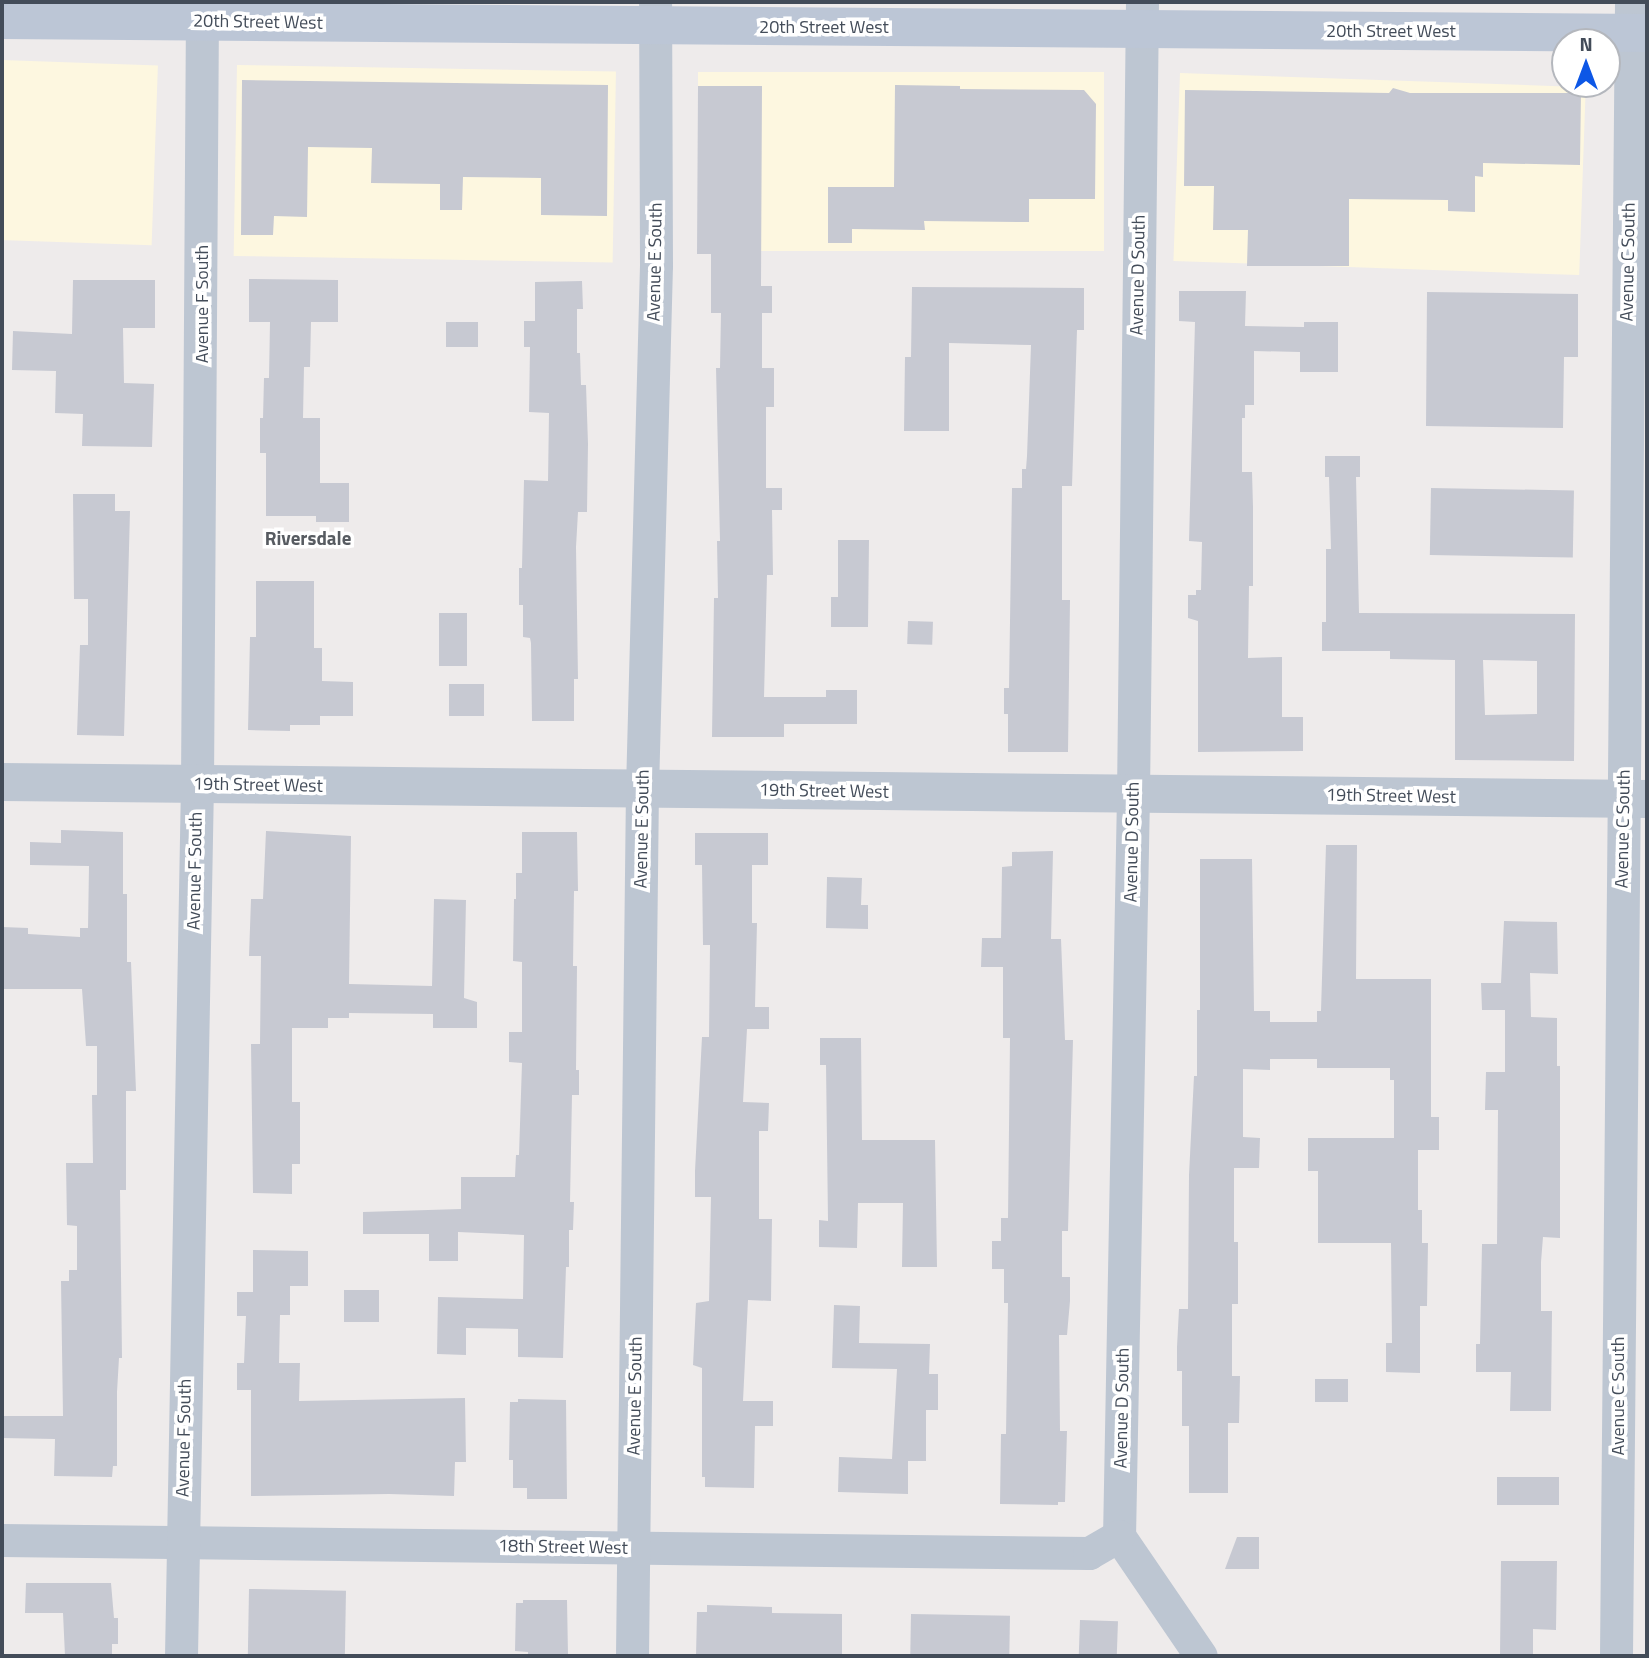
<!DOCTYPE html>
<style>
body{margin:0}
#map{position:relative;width:1649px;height:1658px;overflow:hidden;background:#eeebeb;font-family:"Titillium Web",sans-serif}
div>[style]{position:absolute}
.commercial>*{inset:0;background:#fdf7e0;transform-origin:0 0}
.building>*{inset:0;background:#c7c9d2;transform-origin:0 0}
.minor>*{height:33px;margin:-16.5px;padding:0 16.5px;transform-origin:16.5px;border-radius:16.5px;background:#bdc6d2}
.tertiary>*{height:38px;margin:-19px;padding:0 19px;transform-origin:19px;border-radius:19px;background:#bdc6d2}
.secondary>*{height:38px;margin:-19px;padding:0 19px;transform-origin:19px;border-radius:19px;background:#bcc6d6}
span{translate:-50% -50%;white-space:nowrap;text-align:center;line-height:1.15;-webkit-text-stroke:7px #fff;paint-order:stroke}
.street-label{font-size:18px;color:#434c59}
.neighbourhood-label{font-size:19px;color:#575b61;font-weight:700}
.frame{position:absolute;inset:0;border:4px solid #434c59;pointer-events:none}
.north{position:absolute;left:1551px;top:28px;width:70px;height:70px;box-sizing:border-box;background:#fff;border:2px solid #b4b7bd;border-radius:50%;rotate:0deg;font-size:19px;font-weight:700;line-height:28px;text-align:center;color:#434c59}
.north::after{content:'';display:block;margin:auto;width:24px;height:32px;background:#0d57e6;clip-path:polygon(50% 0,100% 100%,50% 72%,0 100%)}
</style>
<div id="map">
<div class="commercial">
<i style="left:2px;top:60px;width:156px;height:180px;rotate:2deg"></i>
<i style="left:237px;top:65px;width:379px;height:191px;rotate:1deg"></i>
<i style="left:1104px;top:72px;width:179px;height:406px;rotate:90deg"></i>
<i style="left:1180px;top:73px;width:406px;height:188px;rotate:2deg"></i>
</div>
<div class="building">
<i style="clip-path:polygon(242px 80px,608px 85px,607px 216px,541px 215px,541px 178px,463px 177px,462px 210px,440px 210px,440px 184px,371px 183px,372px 148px,308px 147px,307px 217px,274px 216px,273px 235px,241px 235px)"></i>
<i style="clip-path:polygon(895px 85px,960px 86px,960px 89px,1084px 90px,1096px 104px,1095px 199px,1029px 199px,1029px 222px,924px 221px,925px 230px,852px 229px,852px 243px,828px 243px,828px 187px,894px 187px)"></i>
<i style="clip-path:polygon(698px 86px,762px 86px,761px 286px,772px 286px,772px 313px,762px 313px,762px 368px,774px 368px,774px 407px,766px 407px,766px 488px,782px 488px,782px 510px,772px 510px,773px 575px,767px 575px,764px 697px,826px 697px,826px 690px,857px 690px,857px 724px,784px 724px,784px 737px,712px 737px,714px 598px,718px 598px,717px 541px,720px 541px,716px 368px,720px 368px,721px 313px,711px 313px,711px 254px,697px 254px)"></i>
<i style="clip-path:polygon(1393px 88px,1410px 93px,1581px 93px,1580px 165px,1483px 163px,1483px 177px,1475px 176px,1475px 212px,1448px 211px,1448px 200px,1349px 199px,1349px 266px,1247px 266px,1248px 230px,1213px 230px,1214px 186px,1184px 186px,1185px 90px,1389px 93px)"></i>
<i style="clip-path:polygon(249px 279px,338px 280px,338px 322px,311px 322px,310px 367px,304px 367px,303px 418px,320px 418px,320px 483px,349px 483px,349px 522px,316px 522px,316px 516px,266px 516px,266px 453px,260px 453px,260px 418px,263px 418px,264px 378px,269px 378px,270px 322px,249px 322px)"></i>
<i style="clip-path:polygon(73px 280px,155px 280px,155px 328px,123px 328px,124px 383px,154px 384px,152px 447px,82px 446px,83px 414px,55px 413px,56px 371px,12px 370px,13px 331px,72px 334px)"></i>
<i style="clip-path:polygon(582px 281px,583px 309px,577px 309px,577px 353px,580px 353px,581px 385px,586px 385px,588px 444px,587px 512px,578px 512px,576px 547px,578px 679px,574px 679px,574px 721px,532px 721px,531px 643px,530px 638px,523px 637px,523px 605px,519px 605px,519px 568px,522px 568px,524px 480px,548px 481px,549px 413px,529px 412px,530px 347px,524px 347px,524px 321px,535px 321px,535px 282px)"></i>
<i style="clip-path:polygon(912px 287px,1084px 288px,1084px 330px,1077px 330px,1072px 486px,1062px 486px,1062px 600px,1070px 600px,1068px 752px,1008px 752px,1008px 714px,1004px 714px,1004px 688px,1009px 688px,1012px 488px,1022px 488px,1022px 469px,1026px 469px,1027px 456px,1031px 345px,949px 343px,949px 431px,904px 431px,905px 357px,911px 357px)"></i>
<i style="clip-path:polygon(1179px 291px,1246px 291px,1245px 326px,1304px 327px,1304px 322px,1338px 322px,1338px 372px,1300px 372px,1300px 352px,1254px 351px,1254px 405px,1245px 405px,1245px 418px,1242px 418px,1242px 472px,1252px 472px,1253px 507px,1253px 586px,1249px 586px,1248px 658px,1282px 657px,1282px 717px,1303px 717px,1303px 751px,1198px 752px,1198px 621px,1188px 618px,1188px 595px,1196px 595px,1196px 590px,1201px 590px,1202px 542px,1189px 541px,1195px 322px,1179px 321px)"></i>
<i style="clip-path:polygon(1427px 292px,1578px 294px,1578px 357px,1564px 357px,1563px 428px,1426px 426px)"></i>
<i style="left:446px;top:322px;width:32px;height:25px"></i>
<i style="clip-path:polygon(evenodd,1325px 456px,1360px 456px,1360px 477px,1356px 477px,1359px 613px,1575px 614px,1574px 761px,1455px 760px,1455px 660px,1390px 659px,1390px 651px,1322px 651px,1322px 622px,1326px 622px,1326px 549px,1331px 549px,1329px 477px,1325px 477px,1325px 456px,1483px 660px,1537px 661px,1537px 714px,1485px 715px,1483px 660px)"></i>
<i style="left:1431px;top:488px;width:143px;height:67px;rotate:1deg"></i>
<i style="clip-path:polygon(73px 494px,115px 494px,115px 511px,130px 511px,124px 736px,77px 735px,80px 645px,88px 645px,88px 599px,74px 599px)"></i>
<i style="clip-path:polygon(838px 540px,869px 540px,868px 627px,831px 627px,831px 597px,838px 597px)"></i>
<i style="clip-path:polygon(256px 581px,314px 581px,314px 648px,322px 648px,322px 681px,353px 682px,353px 716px,320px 716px,320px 725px,290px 725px,290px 731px,248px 730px,250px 637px,256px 637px)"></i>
<i style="left:439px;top:613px;width:28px;height:53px"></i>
<i style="left:908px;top:621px;width:25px;height:23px;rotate:2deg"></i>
<i style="left:449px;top:684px;width:35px;height:32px"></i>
<i style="clip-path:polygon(61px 830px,123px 832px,123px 894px,127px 894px,127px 962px,131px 962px,136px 1091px,126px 1091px,126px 1190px,120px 1190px,122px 1358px,119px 1358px,117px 1392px,117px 1466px,113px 1466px,112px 1477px,54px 1476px,55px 1439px,2px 1438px,2px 1416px,63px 1416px,61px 1281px,69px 1281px,69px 1270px,77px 1270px,77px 1226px,67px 1225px,66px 1163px,93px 1163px,92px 1095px,97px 1095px,97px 1046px,86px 1046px,82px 989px,2px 989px,2px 927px,28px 928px,28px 934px,80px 937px,80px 928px,88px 928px,89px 866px,30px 865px,30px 842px,61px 843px)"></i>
<i style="clip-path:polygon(266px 831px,351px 836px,349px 984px,432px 986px,434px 899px,466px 900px,464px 998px,477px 1002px,477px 1028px,433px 1028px,433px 1014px,349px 1013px,349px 1018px,328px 1018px,328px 1028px,292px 1028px,292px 1102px,300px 1102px,300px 1164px,292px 1164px,292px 1194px,253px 1193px,251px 1044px,260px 1044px,261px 956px,249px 956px,251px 899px,263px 899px)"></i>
<i style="clip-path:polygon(522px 832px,577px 832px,578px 891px,574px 891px,573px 966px,577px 966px,576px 1070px,579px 1070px,579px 1095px,572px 1095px,570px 1202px,574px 1202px,573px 1230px,569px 1230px,569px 1267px,566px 1267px,563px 1358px,518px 1357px,518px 1329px,466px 1328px,466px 1355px,437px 1354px,438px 1297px,523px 1299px,524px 1235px,458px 1232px,458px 1261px,429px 1261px,429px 1234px,363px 1234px,363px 1212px,461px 1209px,461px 1177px,515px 1177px,516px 1155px,519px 1155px,522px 1063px,509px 1062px,509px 1032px,522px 1032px,522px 962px,513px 961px,514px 899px,516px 899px,516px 873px,522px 873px)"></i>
<i style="clip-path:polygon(695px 833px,768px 833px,768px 865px,752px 865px,752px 923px,757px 923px,755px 1007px,769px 1007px,769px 1029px,747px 1029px,743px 1102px,769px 1103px,768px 1131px,759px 1131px,759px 1219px,772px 1219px,771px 1301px,748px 1300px,743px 1401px,773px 1401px,773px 1426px,755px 1426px,754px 1488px,705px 1487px,705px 1477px,702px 1477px,702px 1368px,693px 1365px,696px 1303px,709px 1301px,711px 1197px,695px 1197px,695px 1171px,702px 1037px,709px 1037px,710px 945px,703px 945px,702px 865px,695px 865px)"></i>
<i style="clip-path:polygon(1326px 845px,1357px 845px,1356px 979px,1431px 979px,1431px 1117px,1439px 1117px,1439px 1150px,1418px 1150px,1418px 1210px,1422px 1210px,1422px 1243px,1428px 1243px,1427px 1306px,1420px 1306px,1420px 1373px,1386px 1372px,1386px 1343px,1392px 1343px,1391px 1243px,1318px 1243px,1318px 1171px,1308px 1171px,1308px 1138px,1394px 1138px,1394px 1080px,1390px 1080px,1390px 1068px,1317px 1068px,1317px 1059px,1270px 1059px,1270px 1070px,1243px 1069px,1243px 1137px,1260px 1138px,1259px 1168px,1234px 1168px,1234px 1242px,1238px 1242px,1238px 1304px,1232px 1304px,1232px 1376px,1240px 1376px,1239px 1423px,1228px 1423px,1228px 1493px,1189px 1493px,1189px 1426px,1182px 1426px,1182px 1371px,1177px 1371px,1177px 1347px,1179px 1309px,1188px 1309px,1189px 1175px,1194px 1076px,1197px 1076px,1197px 1010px,1200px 1010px,1200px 859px,1252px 859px,1254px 1011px,1270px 1011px,1270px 1022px,1317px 1022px,1317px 1011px,1321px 1011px)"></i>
<i style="clip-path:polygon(1053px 851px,1051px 939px,1061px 939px,1065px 1040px,1073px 1040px,1068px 1231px,1062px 1231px,1062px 1277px,1070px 1277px,1070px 1301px,1067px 1335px,1059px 1335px,1060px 1431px,1067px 1431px,1065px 1502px,1058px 1502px,1058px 1505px,1000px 1504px,1001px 1434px,1006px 1434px,1008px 1303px,1004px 1303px,1004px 1269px,992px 1269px,992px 1241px,1001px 1241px,1001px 1218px,1008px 1218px,1010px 1038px,1003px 1038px,1003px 967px,981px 967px,982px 938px,1001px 938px,1002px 867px,1012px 866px,1012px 852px)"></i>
<i style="clip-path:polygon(827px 877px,862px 878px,861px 905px,868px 905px,868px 929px,826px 928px)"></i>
<i style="clip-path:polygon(1504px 921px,1557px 922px,1558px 974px,1530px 973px,1531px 1017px,1557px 1018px,1557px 1066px,1560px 1066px,1560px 1238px,1543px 1237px,1541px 1262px,1541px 1311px,1552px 1311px,1551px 1411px,1510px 1411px,1511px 1372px,1476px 1372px,1476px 1344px,1480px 1344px,1482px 1244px,1497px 1244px,1498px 1110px,1485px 1110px,1486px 1072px,1505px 1072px,1505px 1010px,1482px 1010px,1481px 983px,1501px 983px)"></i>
<i style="clip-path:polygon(820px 1038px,861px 1038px,862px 1140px,935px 1140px,937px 1267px,902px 1267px,903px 1203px,858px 1203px,857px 1248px,819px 1247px,819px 1220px,828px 1221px,826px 1065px,820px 1065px)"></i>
<i style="clip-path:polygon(253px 1250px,308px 1251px,308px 1286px,290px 1286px,290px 1315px,280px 1315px,279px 1363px,300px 1363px,299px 1401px,465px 1398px,466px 1462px,455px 1462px,454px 1496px,389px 1494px,251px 1496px,251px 1390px,237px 1390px,237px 1363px,244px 1363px,246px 1316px,237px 1316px,237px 1292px,253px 1292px)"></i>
<i style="left:344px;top:1290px;width:35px;height:32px"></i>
<i style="clip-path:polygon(834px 1305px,860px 1306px,859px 1343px,930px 1344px,929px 1374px,938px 1374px,938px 1410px,926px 1410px,926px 1461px,908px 1461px,908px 1494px,838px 1492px,839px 1457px,892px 1459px,897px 1369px,832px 1368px)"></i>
<i style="left:1315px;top:1379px;width:33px;height:23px"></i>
<i style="clip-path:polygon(518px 1399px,566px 1400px,567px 1499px,527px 1499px,527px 1488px,513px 1488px,513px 1460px,509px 1460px,510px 1402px,518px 1402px)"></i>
<i style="left:1497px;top:1477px;width:62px;height:28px"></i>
<i style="clip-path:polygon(1237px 1537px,1259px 1537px,1259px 1569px,1225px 1569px)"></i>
<i style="clip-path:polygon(1501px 1561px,1557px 1561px,1556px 1630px,1533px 1629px,1533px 1656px,1500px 1656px)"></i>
<i style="clip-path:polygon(26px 1583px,111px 1583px,114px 1618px,118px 1618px,118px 1644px,112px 1644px,112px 1656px,65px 1656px,63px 1613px,25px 1613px)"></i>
<i style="left:249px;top:1589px;width:97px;height:67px;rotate:1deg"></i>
<i style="clip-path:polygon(523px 1600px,567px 1600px,568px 1655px,528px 1655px,528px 1652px,515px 1651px,516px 1603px,523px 1603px)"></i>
<i style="clip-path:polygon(707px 1605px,772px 1607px,772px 1613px,842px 1614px,842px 1656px,696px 1656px,697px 1612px,707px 1612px)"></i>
<i style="left:911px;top:1614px;width:99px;height:42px;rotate:1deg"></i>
<i style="left:1080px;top:1620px;width:38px;height:36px;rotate:2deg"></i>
</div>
<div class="minor">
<i style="left:1142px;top:2px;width:793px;rotate:90.65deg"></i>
<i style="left:1133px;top:795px;width:741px;rotate:91.08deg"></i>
<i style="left:1119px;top:1536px;width:145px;rotate:55.7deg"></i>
<i style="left:2px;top:1540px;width:1087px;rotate:0.69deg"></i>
<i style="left:1089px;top:1553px;width:34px;rotate:-30deg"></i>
<i style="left:181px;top:1656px;width:872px;rotate:-88.95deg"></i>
<i style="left:197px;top:784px;width:782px;rotate:-89.63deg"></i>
<i style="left:632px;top:1656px;width:867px;rotate:-89.34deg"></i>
<i style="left:642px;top:789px;width:524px;rotate:-88.47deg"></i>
<i style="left:656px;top:265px;width:263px;rotate:-90.2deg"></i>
<i style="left:1616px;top:1656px;width:1654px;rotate:-89.48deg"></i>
</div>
<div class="tertiary">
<i style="left:2px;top:782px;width:1645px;rotate:0.59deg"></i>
</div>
<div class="secondary">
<i style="left:2px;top:20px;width:1645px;rotate:0.45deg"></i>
</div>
<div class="street-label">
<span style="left:258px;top:22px;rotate:1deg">20th Street West</span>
<span style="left:824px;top:27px">20th Street West</span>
<span style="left:1391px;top:31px">20th Street West</span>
<span style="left:655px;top:262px;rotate:-89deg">Avenue E South</span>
<span style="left:1628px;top:262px;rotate:-89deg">Avenue C South</span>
<span style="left:1138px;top:275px;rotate:-89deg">Avenue D South</span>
<span style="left:202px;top:304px;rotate:-90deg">Avenue F South</span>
<span style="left:258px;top:785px;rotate:1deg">19th Street West</span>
<span style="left:824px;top:791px;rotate:1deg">19th Street West</span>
<span style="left:1391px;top:796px;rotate:1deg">19th Street West</span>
<span style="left:642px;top:829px;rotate:-89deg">Avenue E South</span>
<span style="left:1623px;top:829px;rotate:-89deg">Avenue C South</span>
<span style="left:1132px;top:842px;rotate:-89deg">Avenue D South</span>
<span style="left:195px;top:871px;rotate:-89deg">Avenue F South</span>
<span style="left:635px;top:1396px;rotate:-89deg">Avenue E South</span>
<span style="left:1618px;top:1396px;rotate:-90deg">Avenue C South</span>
<span style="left:1122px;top:1408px;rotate:-89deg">Avenue D South</span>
<span style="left:184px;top:1438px;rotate:-89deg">Avenue F South</span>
<span style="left:563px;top:1547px;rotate:1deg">18th Street West</span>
</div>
<div class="neighbourhood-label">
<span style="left:308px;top:538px">Riversdale</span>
</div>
<div class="frame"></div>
<div class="north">N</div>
</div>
